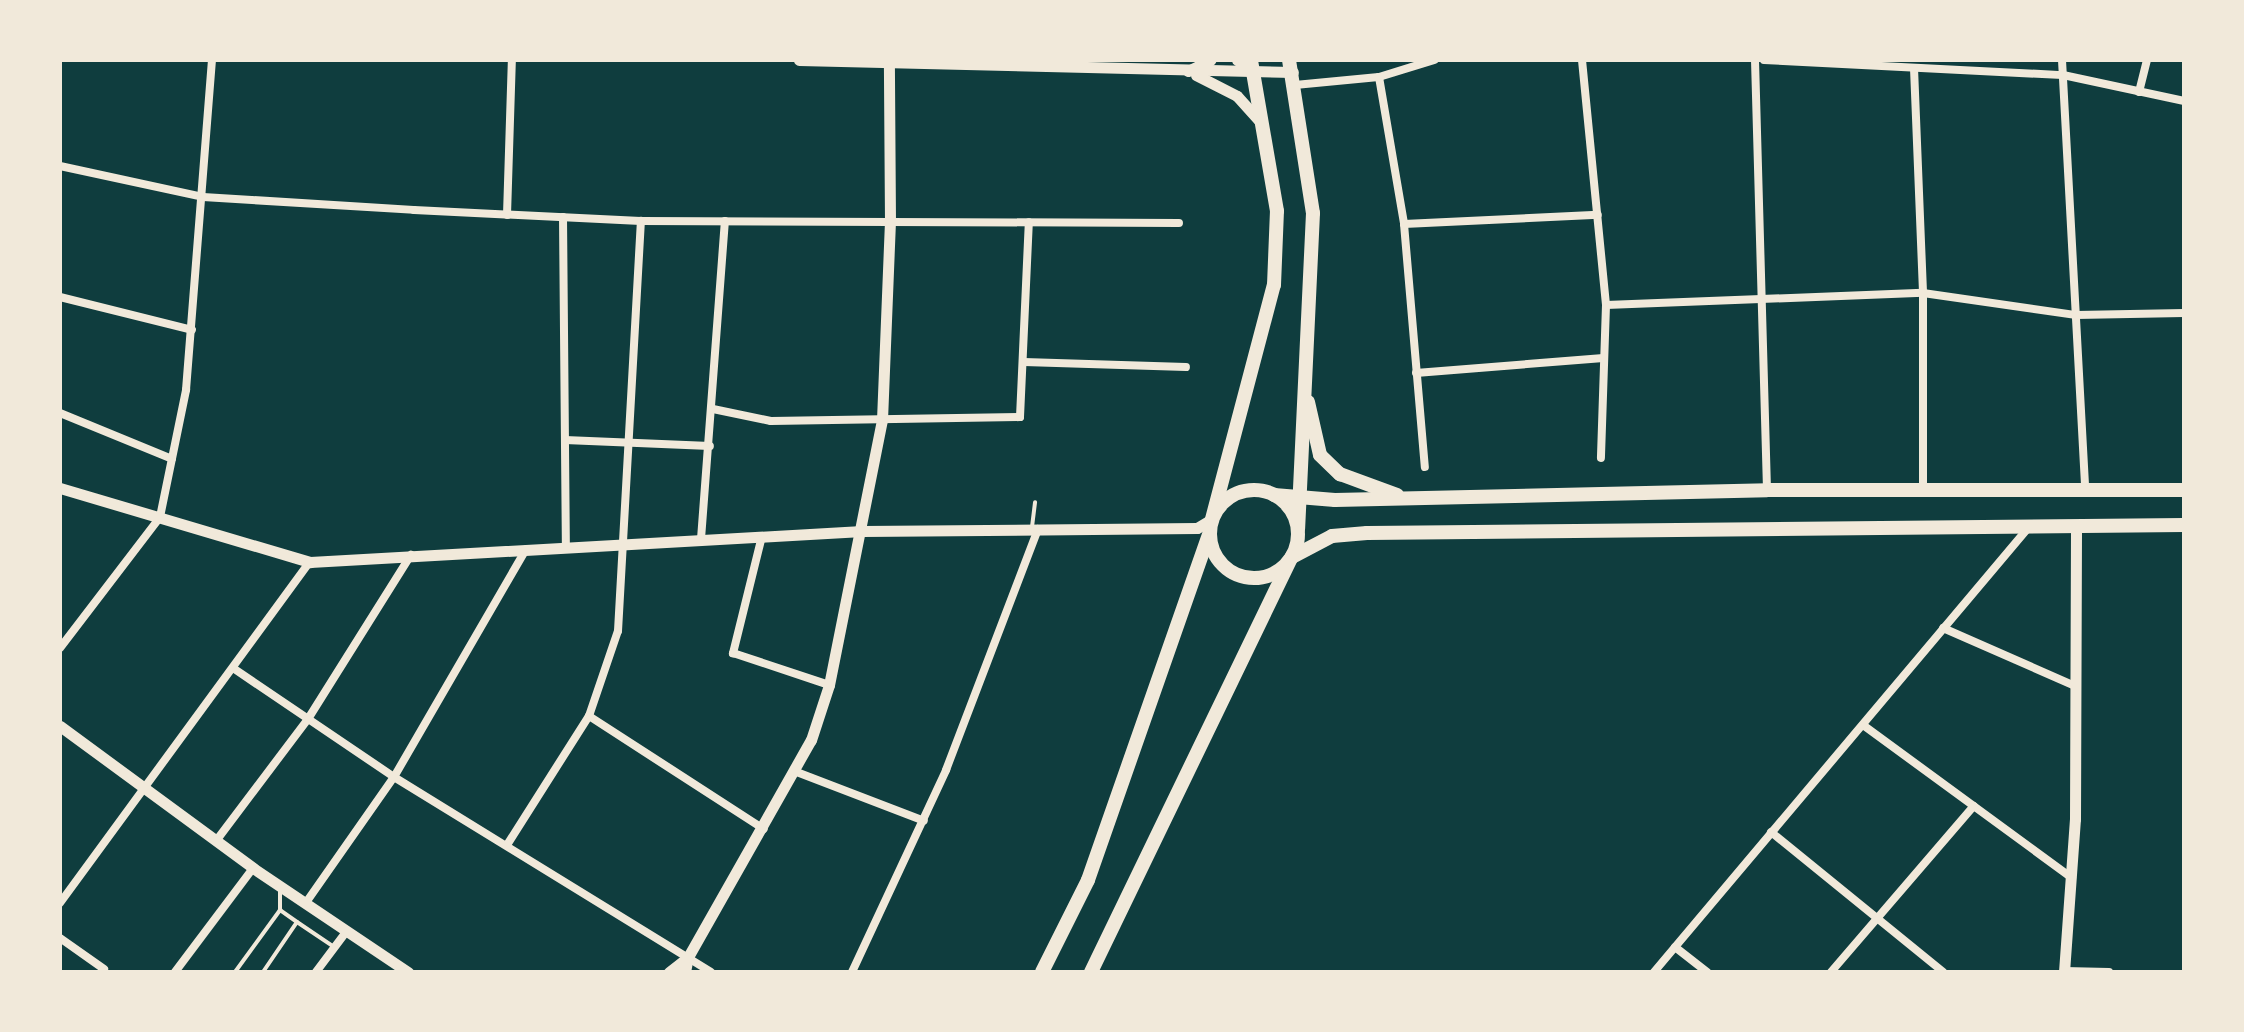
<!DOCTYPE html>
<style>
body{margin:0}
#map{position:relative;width:2244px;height:1032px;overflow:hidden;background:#0f3d3e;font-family:"IBM Plex Sans",sans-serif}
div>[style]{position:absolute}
.service>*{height:4px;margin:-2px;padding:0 2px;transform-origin:2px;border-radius:2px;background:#f1e9da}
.minor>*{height:8px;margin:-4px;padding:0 4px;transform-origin:4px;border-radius:4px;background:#f1e9da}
.tertiary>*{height:11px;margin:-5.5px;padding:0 5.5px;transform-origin:5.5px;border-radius:5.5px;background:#f1e9da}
.primary>*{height:14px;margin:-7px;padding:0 7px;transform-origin:7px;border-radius:7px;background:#f1e9da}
.trunk>*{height:14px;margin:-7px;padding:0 7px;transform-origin:7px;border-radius:7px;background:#f1e9da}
.trunk>.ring{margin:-7px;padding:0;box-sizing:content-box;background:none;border:14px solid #f1e9da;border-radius:50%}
span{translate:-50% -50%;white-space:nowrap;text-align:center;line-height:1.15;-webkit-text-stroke:7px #f1e9da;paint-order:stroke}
.frame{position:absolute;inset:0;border:62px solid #f1e9da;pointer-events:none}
</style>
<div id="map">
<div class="service">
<i style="left:1032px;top:527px;width:25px;rotate:-83deg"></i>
<i style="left:297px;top:922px;width:45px;rotate:34deg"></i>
<i style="left:235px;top:972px;width:77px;rotate:-54deg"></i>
<i style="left:280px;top:910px;width:21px;rotate:-90deg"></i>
<i style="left:263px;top:972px;width:60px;rotate:-55.8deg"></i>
<i style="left:297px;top:922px;width:21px;rotate:-145deg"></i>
</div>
<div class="minor">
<i style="left:1582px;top:60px;width:246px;rotate:84.4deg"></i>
<i style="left:1606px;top:305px;width:153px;rotate:91.9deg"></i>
<i style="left:1755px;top:60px;width:430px;rotate:88.4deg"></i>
<i style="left:1764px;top:60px;width:299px;rotate:2.9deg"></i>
<i style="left:2063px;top:75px;width:124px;rotate:12.1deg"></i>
<i style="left:2062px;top:60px;width:431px;rotate:86.9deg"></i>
<i style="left:1914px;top:68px;width:225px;rotate:87.7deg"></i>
<i style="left:1923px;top:293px;width:198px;rotate:90deg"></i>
<i style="left:1379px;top:77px;width:149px;rotate:80.3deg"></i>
<i style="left:1404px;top:224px;width:244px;rotate:85.1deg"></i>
<i style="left:1295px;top:85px;width:84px;rotate:-5.4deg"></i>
<i style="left:1379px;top:77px;width:58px;rotate:-17.2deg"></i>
<i style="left:2139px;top:92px;width:33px;rotate:-76deg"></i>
<i style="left:60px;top:166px;width:146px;rotate:12.2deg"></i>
<i style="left:203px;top:197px;width:211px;rotate:3.5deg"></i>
<i style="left:414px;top:210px;width:227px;rotate:2.8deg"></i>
<i style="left:641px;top:221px;width:538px;rotate:0.21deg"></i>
<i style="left:507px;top:215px;width:155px;rotate:-88.2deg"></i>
<i style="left:563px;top:217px;width:327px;rotate:89.5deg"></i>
<i style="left:1404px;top:224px;width:194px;rotate:-2.7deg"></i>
<i style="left:60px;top:297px;width:136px;rotate:14deg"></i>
<i style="left:1606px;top:305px;width:317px;rotate:-2.2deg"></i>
<i style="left:1923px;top:293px;width:155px;rotate:8.2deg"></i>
<i style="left:2076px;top:315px;width:108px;rotate:-1.1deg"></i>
<i style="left:1024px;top:362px;width:162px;rotate:1.8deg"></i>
<i style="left:1416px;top:373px;width:188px;rotate:-4.6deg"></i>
<i style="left:713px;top:409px;width:59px;rotate:11.7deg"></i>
<i style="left:771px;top:421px;width:249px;rotate:-0.9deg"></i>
<i style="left:1020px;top:417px;width:195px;rotate:-87.4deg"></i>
<i style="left:60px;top:413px;width:121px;rotate:22.3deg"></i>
<i style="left:565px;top:440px;width:145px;rotate:2.4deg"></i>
<i style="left:762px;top:536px;width:121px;rotate:103.9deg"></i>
<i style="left:733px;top:653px;width:101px;rotate:18.4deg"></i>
<i style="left:701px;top:539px;width:319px;rotate:-85.7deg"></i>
<i style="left:1943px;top:628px;width:142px;rotate:23.7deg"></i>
<i style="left:60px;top:648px;width:165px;rotate:-52.6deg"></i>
<i style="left:160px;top:517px;width:130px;rotate:-78.4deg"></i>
<i style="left:186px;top:390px;width:331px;rotate:-85.5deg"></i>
<i style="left:233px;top:668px;width:194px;rotate:34.1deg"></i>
<i style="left:394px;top:777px;width:372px;rotate:31.6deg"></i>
<i style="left:589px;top:716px;width:208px;rotate:32.9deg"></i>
<i style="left:1863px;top:725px;width:259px;rotate:36.2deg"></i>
<i style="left:794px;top:771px;width:139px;rotate:21deg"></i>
<i style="left:1771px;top:832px;width:222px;rotate:39.1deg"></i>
<i style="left:216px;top:841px;width:153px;rotate:-53deg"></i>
<i style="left:308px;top:719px;width:194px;rotate:-57.9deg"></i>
<i style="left:507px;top:845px;width:153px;rotate:-57.6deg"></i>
<i style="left:589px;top:716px;width:90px;rotate:-71.2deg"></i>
<i style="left:618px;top:631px;width:411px;rotate:-86.8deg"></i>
<i style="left:60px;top:903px;width:423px;rotate:-53.8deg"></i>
<i style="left:305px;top:904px;width:155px;rotate:-55deg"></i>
<i style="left:394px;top:777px;width:263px;rotate:-59.9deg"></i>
<i style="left:60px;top:938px;width:54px;rotate:35.2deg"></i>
<i style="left:1675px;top:947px;width:41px;rotate:38deg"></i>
<i style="left:2064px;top:971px;width:45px;rotate:1.3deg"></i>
<i style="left:175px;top:972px;width:130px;rotate:-53.1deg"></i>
<i style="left:316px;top:972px;width:50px;rotate:-53.1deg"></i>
<i style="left:852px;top:972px;width:223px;rotate:-65deg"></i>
<i style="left:946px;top:770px;width:258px;rotate:-69.1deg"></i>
<i style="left:1654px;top:972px;width:582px;rotate:-49.88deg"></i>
<i style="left:1831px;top:972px;width:219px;rotate:-49.3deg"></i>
</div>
<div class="tertiary">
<i style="left:799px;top:60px;width:494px;rotate:1.4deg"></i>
<i style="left:1237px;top:60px;width:22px;rotate:34deg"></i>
<i style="left:1188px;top:71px;width:25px;rotate:-26deg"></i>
<i style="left:1196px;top:75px;width:46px;rotate:27.1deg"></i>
<i style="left:1237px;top:96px;width:36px;rotate:48deg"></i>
<i style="left:60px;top:488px;width:261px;rotate:16.5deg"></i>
<i style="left:310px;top:562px;width:553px;rotate:-3.21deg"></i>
<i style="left:862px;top:531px;width:335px;rotate:-0.5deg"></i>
<i style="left:1197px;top:528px;width:17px;rotate:-31deg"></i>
<i style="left:60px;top:726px;width:240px;rotate:36.3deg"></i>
<i style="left:253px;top:868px;width:187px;rotate:33.9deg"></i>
<i style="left:669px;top:972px;width:24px;rotate:-38deg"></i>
<i style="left:685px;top:972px;width:15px;rotate:-79deg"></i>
<i style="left:688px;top:957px;width:249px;rotate:-60.5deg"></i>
<i style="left:811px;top:740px;width:58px;rotate:-71.9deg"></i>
<i style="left:829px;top:685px;width:270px;rotate:-78.7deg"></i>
<i style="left:882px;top:420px;width:198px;rotate:-87.7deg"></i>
<i style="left:890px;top:222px;width:162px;rotate:-90.4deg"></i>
<i style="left:2064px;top:972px;width:153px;rotate:-85.9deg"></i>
<i style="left:2075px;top:819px;width:294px;rotate:-89.8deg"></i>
</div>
<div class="primary">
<i style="left:1308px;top:402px;width:54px;rotate:77.2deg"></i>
<i style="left:1320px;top:455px;width:28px;rotate:44deg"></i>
<i style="left:1340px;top:474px;width:61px;rotate:20.2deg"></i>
<i style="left:1274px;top:495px;width:61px;rotate:4.7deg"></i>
<i style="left:1335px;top:500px;width:432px;rotate:-1.3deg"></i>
<i style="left:1767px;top:490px;width:417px"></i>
<i style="left:1292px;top:557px;width:45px;rotate:-27.7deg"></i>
<i style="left:1332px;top:536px;width:35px;rotate:-5deg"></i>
<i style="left:1367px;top:533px;width:817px;rotate:-0.56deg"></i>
</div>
<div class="trunk">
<i style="left:1289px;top:60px;width:155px;rotate:81.1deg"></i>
<i style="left:1313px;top:213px;width:316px;rotate:92.7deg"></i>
<i class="ring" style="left:1210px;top:490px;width:74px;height:74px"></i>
<i style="left:1212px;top:519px;width:242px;rotate:-75.2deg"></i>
<i style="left:1274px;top:285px;width:74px;rotate:-87.7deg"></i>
<i style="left:1277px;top:211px;width:153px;rotate:-99.8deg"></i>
<i style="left:1042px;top:972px;width:103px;rotate:-63.4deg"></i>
<i style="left:1088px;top:880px;width:367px;rotate:-70.7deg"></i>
<i style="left:1091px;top:972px;width:461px;rotate:-64.2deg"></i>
</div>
<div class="frame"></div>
</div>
